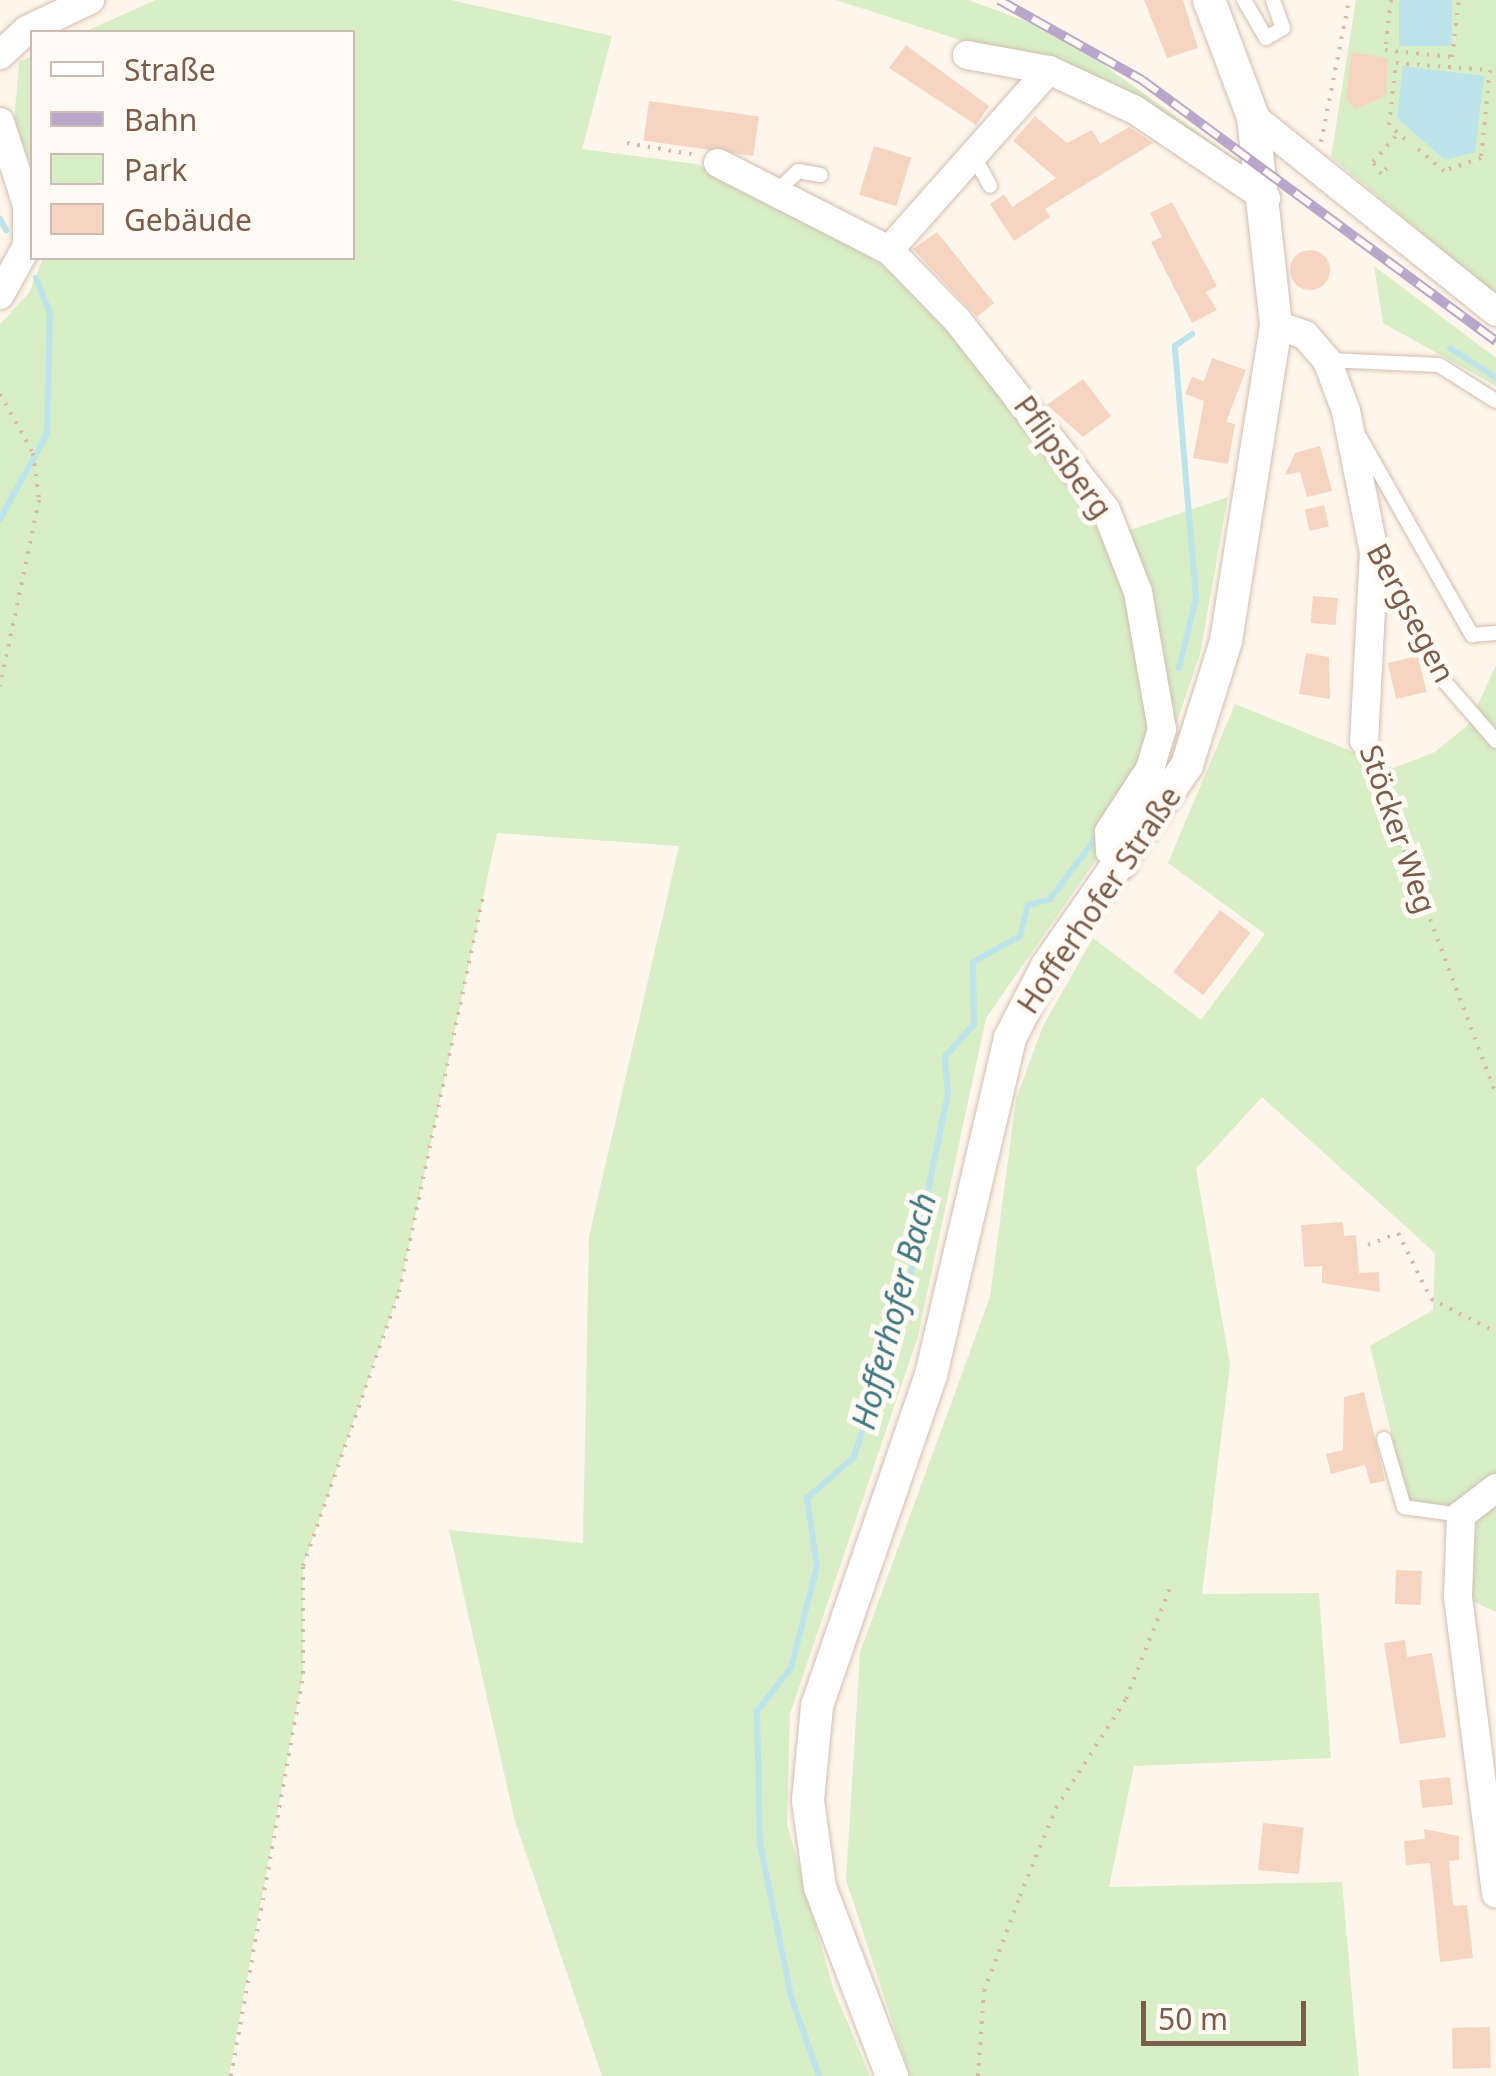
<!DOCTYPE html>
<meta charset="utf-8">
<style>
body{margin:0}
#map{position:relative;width:1496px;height:2076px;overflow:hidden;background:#fef6eb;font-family:"Noto Sans",sans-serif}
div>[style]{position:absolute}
.green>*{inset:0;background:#d7eec7}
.water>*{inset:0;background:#bde4ea;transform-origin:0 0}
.stream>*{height:6px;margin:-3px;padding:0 3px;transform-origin:3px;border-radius:3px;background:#bde4ea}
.building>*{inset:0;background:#f5d5c1;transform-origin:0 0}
.round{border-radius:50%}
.path>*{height:4px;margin-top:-2px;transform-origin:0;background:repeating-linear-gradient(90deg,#dbb8a3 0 2.5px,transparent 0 10.5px)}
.roads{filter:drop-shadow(0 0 2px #d2beaf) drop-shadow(0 0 2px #d2beaf)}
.service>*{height:14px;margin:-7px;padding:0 7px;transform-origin:7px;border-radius:7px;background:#fff}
.minor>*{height:28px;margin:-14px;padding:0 14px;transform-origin:14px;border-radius:14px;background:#fff}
.tertiary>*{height:32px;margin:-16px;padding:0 16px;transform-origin:16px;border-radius:16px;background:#fff}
.rail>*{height:10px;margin-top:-5px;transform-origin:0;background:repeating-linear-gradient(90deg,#fffaf3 0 19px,#b9a6ca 0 38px);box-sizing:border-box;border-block:2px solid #b9a6ca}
span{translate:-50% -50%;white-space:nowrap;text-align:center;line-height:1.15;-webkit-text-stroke:10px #fffaf3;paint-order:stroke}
.street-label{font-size:30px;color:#7c5c4b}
.water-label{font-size:32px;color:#3c7782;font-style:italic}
.legend{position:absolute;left:30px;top:30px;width:325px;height:230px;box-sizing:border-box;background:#fffaf3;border:2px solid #cbbbb0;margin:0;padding:12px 18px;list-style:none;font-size:30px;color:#7c5c4b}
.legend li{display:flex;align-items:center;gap:20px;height:50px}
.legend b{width:50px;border:2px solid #cbbbb0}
.scale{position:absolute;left:1141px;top:2001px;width:165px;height:45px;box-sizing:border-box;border:5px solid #7c5c4b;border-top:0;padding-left:12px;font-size:30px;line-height:35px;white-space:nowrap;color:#7c5c4b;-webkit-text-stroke:8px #fffaf3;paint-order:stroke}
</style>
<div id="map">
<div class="green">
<i style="clip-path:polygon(156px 0,451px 0,612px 36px,582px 149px,696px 164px,745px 184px,922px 288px,1109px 524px,1156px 725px,1098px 857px,986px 1018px,918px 1336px,790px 1714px,787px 1824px,833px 1988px,870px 2076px,602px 2076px,515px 1821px,449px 1530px,583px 1543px,589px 1236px,679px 846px,497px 833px,399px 1292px,303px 1566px,303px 1674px,229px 2076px,0 2076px,0 324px,29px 293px,43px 258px,352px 258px,352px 32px,84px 32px)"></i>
<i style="clip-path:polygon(836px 0,968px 0,1059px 33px,1237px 160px,1232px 170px,1134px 96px)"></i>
<i style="clip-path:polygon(1356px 0,1496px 0,1496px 295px,1331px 157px)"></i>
<i style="clip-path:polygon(32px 56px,32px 168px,14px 122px,19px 62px)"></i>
<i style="clip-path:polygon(1374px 266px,1496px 358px,1496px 386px,1383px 323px)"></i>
<i style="clip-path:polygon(1228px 497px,1200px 654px,1172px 736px,1124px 532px)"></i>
<i style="clip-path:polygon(1496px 665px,1496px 1479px,1459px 1510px,1408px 1503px,1370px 1346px,1433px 1310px,1435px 1253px,1262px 1097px,1196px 1169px,1230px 1365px,1202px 1594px,1319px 1593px,1331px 1758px,1134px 1766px,1109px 1887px,1342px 1882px,1359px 2076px,910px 2076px,846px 1880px,860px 1652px,990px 1297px,1016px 1099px,1043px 1026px,1093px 938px,1201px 1020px,1265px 934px,1168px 863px,1235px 704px,1393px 768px,1435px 752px,1469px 724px)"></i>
<i style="clip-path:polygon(1496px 1498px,1496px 1612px,1466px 1598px,1479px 1509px)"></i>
</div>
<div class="water">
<i style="left:1399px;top:0;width:53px;height:46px"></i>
<i style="clip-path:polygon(1403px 66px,1484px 76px,1475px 152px,1445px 160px,1397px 118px)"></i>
</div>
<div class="stream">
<i style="left:0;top:219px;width:13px;rotate:61deg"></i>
<i style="left:1450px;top:348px;width:55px;rotate:33.1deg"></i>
<i style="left:0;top:519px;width:97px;rotate:-61.1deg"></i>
<i style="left:47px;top:434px;width:121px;rotate:-88.6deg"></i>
<i style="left:50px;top:313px;width:38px;rotate:-112deg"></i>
<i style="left:1179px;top:668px;width:72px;rotate:-76.3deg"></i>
<i style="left:1196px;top:598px;width:253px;rotate:-94.8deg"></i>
<i style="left:1175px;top:346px;width:21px;rotate:-35deg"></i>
<i style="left:819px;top:2076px;width:85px;rotate:-109.3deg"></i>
<i style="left:791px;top:1996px;width:156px;rotate:-101.5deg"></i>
<i style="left:760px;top:1843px;width:132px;rotate:-91.3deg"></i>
<i style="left:757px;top:1711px;width:55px;rotate:-51.7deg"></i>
<i style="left:791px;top:1668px;width:104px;rotate:-75.6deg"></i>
<i style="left:817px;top:1567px;width:70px;rotate:-98.2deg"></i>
<i style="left:807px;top:1498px;width:62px;rotate:-41.1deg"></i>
<i style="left:854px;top:1457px;width:189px;rotate:-72.7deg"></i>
<i style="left:910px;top:1277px;width:187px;rotate:-78.3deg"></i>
<i style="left:948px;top:1094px;width:37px;rotate:-95deg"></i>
<i style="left:945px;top:1057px;width:44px;rotate:-48.7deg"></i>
<i style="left:974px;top:1024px;width:62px;rotate:-90.9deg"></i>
<i style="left:973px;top:962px;width:54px;rotate:-29deg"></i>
<i style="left:1020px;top:936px;width:32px;rotate:-76deg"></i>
<i style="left:1028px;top:905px;width:23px;rotate:-15deg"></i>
<i style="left:1050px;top:899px;width:85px;rotate:-53.1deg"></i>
</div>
<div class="building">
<i style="clip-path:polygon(1144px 0,1183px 0,1198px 48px,1167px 58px)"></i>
<i style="clip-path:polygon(906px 45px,989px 106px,976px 125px,889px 68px)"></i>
<i style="clip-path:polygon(1351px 52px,1388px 58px,1386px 96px,1355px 109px,1346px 99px)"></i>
<i style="left:649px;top:101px;width:111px;height:40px;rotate:8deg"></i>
<i style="clip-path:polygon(1035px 116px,1067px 143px,1092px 130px,1100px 144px,1129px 127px,1153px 143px,1045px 209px,1050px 217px,1014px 241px,990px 204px,1004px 194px,1012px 207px,1056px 178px,1013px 141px)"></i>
<i style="left:874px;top:146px;width:39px;height:51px;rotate:17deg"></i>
<i style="clip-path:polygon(1172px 202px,1217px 286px,1206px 292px,1217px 310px,1192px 323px,1151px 242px,1162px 237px,1150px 213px)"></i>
<i style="clip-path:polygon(937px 232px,994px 303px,977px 317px,913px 249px)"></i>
<i class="round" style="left:1290px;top:250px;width:40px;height:40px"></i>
<i style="clip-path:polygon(1212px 358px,1246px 370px,1226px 422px,1235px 424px,1228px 464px,1193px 458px,1204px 401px,1185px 394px,1192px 377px,1204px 381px)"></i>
<i style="clip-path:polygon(1083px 379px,1111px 416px,1083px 437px,1047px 405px)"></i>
<i style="clip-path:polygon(1320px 446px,1332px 491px,1307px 497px,1300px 472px,1285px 475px,1295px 453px)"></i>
<i style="left:1324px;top:505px;width:22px;height:20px;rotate:77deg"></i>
<i style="left:1313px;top:596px;width:25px;height:27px;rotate:5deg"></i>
<i style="clip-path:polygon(1306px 653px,1329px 657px,1330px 699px,1299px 694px)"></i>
<i style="left:1418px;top:656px;width:37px;height:31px;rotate:77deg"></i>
<i style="left:1220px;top:910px;width:38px;height:78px;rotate:37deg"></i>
<i style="clip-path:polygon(1343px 1222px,1344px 1236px,1356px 1235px,1359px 1273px,1379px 1272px,1380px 1292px,1322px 1283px,1322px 1266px,1304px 1267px,1301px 1225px)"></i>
<i style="clip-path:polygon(1364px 1392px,1385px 1481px,1370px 1484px,1365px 1465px,1331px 1474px,1326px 1454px,1343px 1450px,1344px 1397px)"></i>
<i style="left:1396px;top:1570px;width:26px;height:34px;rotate:2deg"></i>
<i style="clip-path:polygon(1405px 1640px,1407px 1657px,1432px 1653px,1446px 1737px,1400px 1744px,1384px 1643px)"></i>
<i style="left:1450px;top:1777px;width:28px;height:31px;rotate:84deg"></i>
<i style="left:1263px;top:1823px;width:41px;height:47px;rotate:6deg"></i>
<i style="clip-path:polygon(1424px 1829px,1459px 1836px,1459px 1860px,1449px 1861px,1453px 1906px,1467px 1905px,1473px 1958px,1440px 1962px,1430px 1863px,1406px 1865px,1404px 1841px,1425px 1839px)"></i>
<i style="left:1490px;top:2027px;width:41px;height:38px;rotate:89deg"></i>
</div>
<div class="path">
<i style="left:1391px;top:0;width:50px;rotate:96.8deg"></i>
<i style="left:1385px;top:50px;width:67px;rotate:6deg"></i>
<i style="left:1452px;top:57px;width:57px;rotate:-83deg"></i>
<i style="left:1405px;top:139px;width:21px;rotate:-139deg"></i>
<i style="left:1389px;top:125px;width:62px;rotate:-83.6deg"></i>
<i style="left:1396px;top:63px;width:94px;rotate:4.3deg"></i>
<i style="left:1490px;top:70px;width:88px;rotate:95.8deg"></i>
<i style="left:1481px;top:158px;width:39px;rotate:161deg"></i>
<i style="left:1444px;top:171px;width:39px;rotate:-140deg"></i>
<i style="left:1321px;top:142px;width:145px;rotate:-78.8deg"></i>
<i style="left:627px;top:143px;width:70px;rotate:9.9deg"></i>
<i style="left:1387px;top:168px;width:8px;rotate:135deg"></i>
<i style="left:1381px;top:174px;width:14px;rotate:-124deg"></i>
<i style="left:1373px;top:162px;width:38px;rotate:-49deg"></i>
<i style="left:0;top:394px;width:68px;rotate:60.8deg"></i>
<i style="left:33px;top:453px;width:47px;rotate:82.7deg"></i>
<i style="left:39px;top:500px;width:190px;rotate:101.8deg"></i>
<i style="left:1371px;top:762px;width:356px;rotate:69.4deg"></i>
<i style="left:1368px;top:1245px;width:32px;rotate:-22deg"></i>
<i style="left:1398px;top:1233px;width:74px;rotate:63.4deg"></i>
<i style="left:1431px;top:1299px;width:73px;rotate:26.9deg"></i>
<i style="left:231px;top:2076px;width:408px;rotate:-79.8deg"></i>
<i style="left:303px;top:1674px;width:108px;rotate:-90deg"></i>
<i style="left:303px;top:1566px;width:290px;rotate:-70.7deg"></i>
<i style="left:399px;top:1292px;width:403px;rotate:-78deg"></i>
<i style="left:978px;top:2076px;width:85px;rotate:-86deg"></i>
<i style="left:984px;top:1991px;width:102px;rotate:-69.2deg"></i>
<i style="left:1020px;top:1896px;width:95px;rotate:-67.8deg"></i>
<i style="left:1056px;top:1808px;width:130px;rotate:-57.3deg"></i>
<i style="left:1126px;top:1699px;width:125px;rotate:-68.4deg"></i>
</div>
<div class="roads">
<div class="service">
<i style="left:1244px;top:0;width:44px;rotate:59.9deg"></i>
<i style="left:1266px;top:38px;width:20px;rotate:-30deg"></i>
<i style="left:1283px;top:28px;width:30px;rotate:-110deg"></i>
<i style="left:973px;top:155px;width:35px;rotate:61deg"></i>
<i style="left:779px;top:189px;width:26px;rotate:-43deg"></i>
<i style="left:798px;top:171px;width:23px;rotate:10deg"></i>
<i style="left:1327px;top:360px;width:112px;rotate:2.6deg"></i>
<i style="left:1439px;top:365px;width:67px;rotate:32.3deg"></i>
<i style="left:1360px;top:438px;width:227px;rotate:60.4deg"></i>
<i style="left:1472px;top:635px;width:24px;rotate:-5deg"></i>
<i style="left:1379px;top:561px;width:138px;rotate:61.4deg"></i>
<i style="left:1445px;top:682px;width:78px;rotate:49.2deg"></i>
<i style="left:1384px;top:1439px;width:71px;rotate:73.6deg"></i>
<i style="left:1404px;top:1507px;width:58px;rotate:8deg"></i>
</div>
<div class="minor">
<i style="left:0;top:55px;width:37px;rotate:-43deg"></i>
<i style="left:27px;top:30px;width:70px;rotate:-25.5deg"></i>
<i style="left:967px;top:55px;width:83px;rotate:10.4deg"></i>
<i style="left:1049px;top:70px;width:95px;rotate:24.9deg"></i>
<i style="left:1135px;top:110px;width:158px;rotate:33.9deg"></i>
<i style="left:1253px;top:117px;width:312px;rotate:38.7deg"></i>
<i style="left:0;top:122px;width:87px;rotate:72deg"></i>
<i style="left:27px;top:205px;width:41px;rotate:90deg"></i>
<i style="left:27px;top:246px;width:56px;rotate:118.9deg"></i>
<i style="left:718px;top:163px;width:192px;rotate:27deg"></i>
<i style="left:889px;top:250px;width:98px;rotate:45.8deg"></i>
<i style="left:957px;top:320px;width:241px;rotate:51.9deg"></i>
<i style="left:1106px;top:510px;width:88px;rotate:68.7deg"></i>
<i style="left:1138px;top:592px;width:139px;rotate:80.1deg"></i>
<i style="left:1162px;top:729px;width:42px;rotate:106.7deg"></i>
<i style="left:1150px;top:769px;width:75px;rotate:123.1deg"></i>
<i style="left:1109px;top:832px;width:19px;rotate:87deg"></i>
<i style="left:1110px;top:851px;width:19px;rotate:43deg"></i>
<i style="left:889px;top:250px;width:241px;rotate:-48.4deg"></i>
<i style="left:1276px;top:325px;width:31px;rotate:19deg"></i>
<i style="left:1305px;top:335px;width:33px;rotate:49deg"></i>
<i style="left:1327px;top:360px;width:54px;rotate:69.6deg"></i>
<i style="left:1346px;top:411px;width:144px;rotate:78.8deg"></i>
<i style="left:1374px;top:552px;width:189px;rotate:93deg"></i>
<i style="left:1496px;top:1488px;width:44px;rotate:142.4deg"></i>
<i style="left:1461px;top:1515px;width:82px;rotate:92.1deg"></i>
<i style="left:1458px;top:1597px;width:299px;rotate:82.7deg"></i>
</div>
<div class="tertiary">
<i style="left:892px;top:2076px;width:202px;rotate:-110.9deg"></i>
<i style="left:820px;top:1887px;width:88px;rotate:-97.9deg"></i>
<i style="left:808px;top:1800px;width:94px;rotate:-84.5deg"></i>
<i style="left:817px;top:1706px;width:350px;rotate:-71deg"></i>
<i style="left:931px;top:1375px;width:346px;rotate:-76.8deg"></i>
<i style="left:1010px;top:1038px;width:81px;rotate:-62.8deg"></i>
<i style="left:1047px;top:966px;width:245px;rotate:-55.1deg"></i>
<i style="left:1187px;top:765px;width:130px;rotate:-72.5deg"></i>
<i style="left:1226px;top:641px;width:320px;rotate:-81deg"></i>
<i style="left:1276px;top:325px;width:209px;rotate:-96.3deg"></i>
<i style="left:1253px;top:117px;width:125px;rotate:-110.6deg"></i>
</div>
</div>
<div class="rail">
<i style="left:999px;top:0;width:164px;rotate:29.2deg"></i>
<i style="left:1142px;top:80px;width:440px;rotate:36.4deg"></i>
</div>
<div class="street-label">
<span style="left:1063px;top:457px;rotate:54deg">Pflipsberg</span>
<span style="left:1411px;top:613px;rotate:62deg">Bergsegen</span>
<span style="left:1398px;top:829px;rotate:71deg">Stöcker Weg</span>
<span style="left:1099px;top:900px;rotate:-56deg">Hofferhofer Straße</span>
</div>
<div class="water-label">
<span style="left:894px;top:1311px;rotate:-75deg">Hofferhofer Bach</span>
</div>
<ul class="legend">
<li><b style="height:12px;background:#fff"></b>Straße</li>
<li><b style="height:12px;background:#b9a6ca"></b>Bahn</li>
<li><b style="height:28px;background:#d7eec7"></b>Park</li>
<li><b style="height:28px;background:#f5d5c1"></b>Gebäude</li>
</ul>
<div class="scale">50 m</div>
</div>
